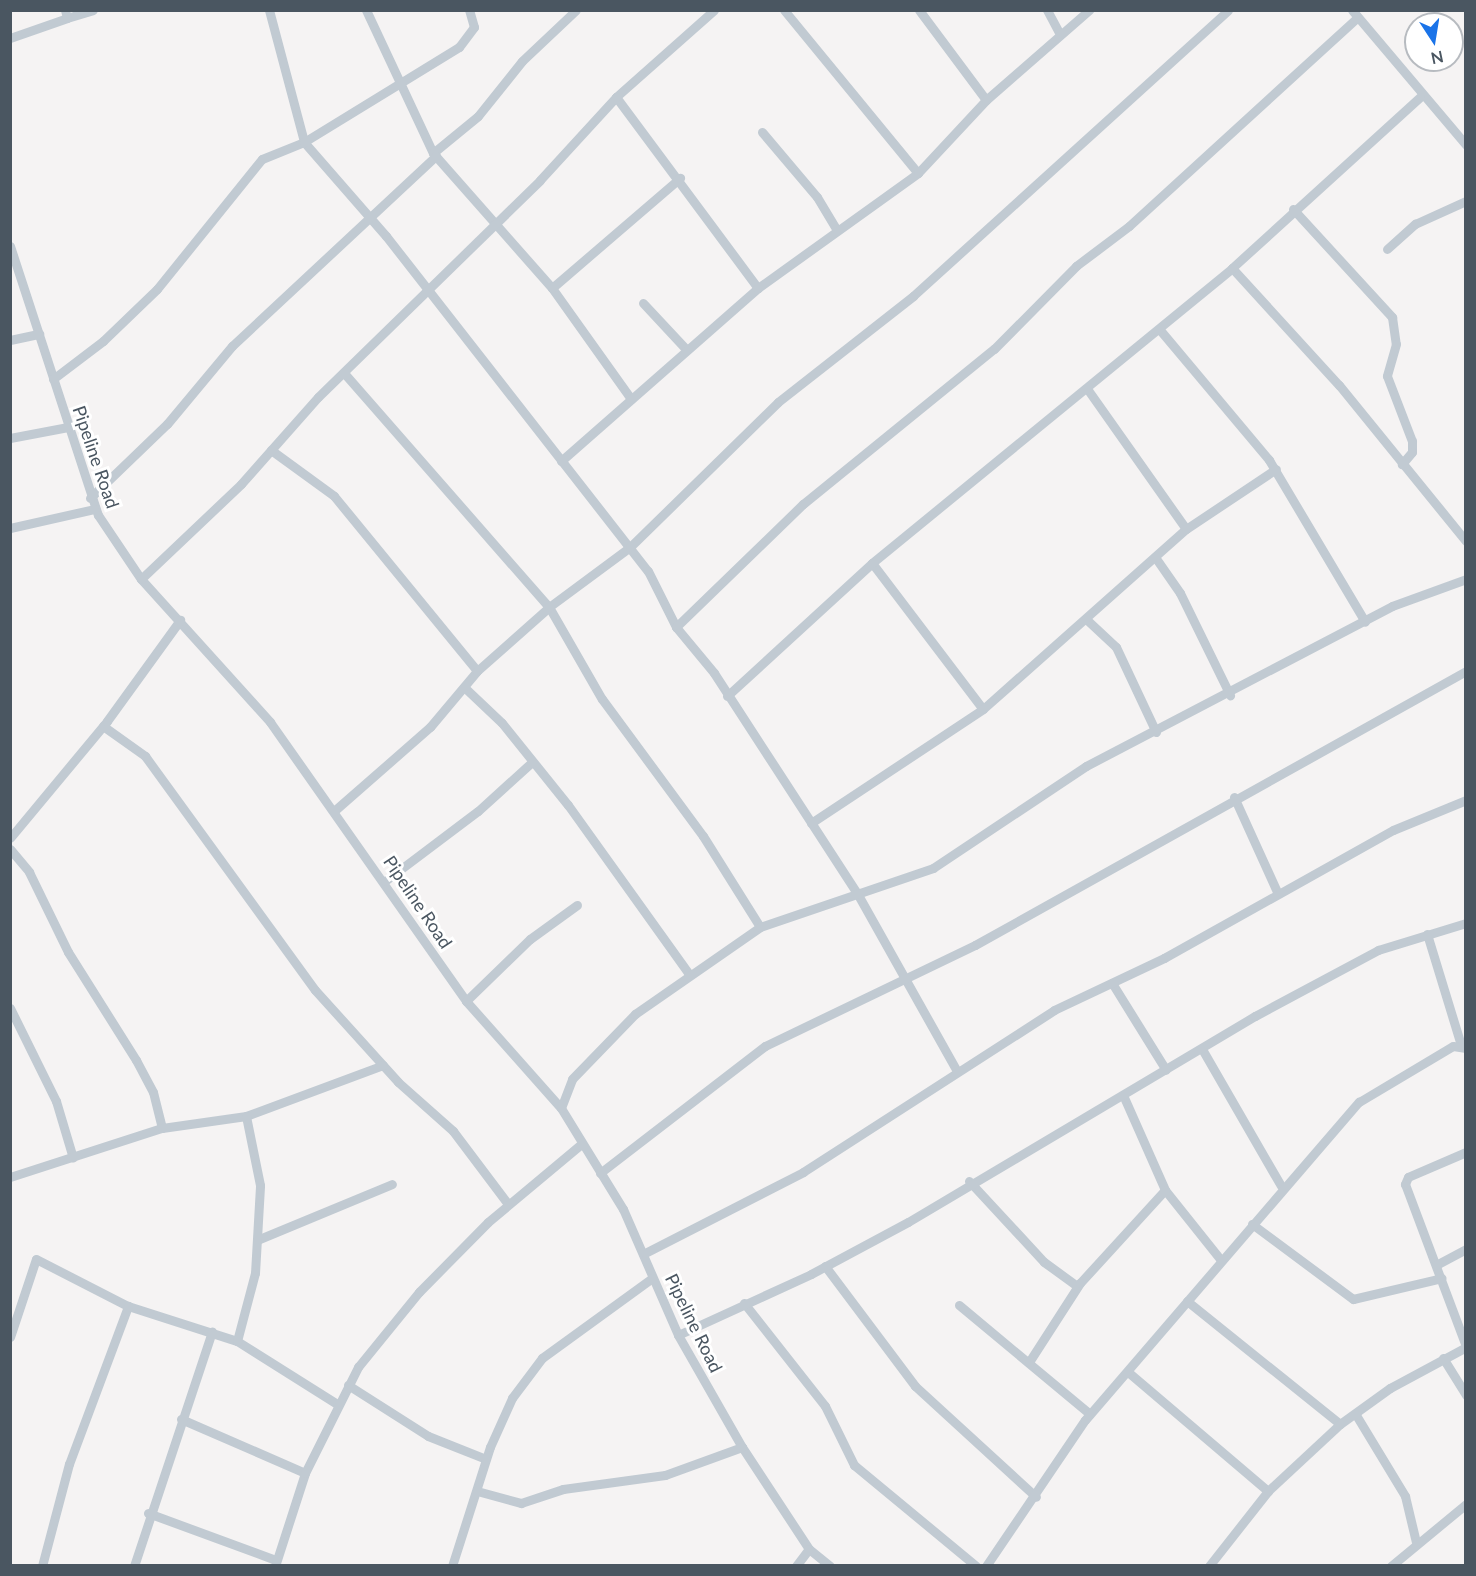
<!DOCTYPE html>
<style>
body{margin:0}
#map{position:relative;width:1476px;height:1576px;overflow:hidden;background:#f5f3f3;font-family:Lato,sans-serif}
div>[style]{position:absolute}
.minor>*{height:9px;margin:-4.5px;padding:0 4.5px;transform-origin:4.5px;border-radius:4.5px;background:#c1cad2}
span{translate:-50% -50%;white-space:nowrap;text-align:center;line-height:1.15;-webkit-text-stroke:6px #fff;paint-order:stroke}
.street-label{font-size:18px;color:#4a5661}
.frame{position:absolute;inset:0;border:12px solid #4a5661;pointer-events:none}
.north{position:absolute;left:1404px;top:12px;width:60px;height:60px;box-sizing:border-box;background:#fff;border:2px solid #b7bbc0;border-radius:50%;rotate:168deg;font-size:16px;font-weight:700;line-height:24px;text-align:center;color:#4a5661}
.north::after{content:'';display:block;margin:auto;width:21px;height:27px;background:#1a73e8;clip-path:polygon(50% 0,100% 100%,50% 72%,0 100%)}
</style>
<div id="map">
<div class="minor">
<i style="left:269px;top:10px;width:137px;rotate:75.1deg"></i>
<i style="left:304px;top:142px;width:125px;rotate:48.9deg"></i>
<i style="left:386px;top:236px;width:425px;rotate:52deg"></i>
<i style="left:648px;top:571px;width:63px;rotate:63.4deg"></i>
<i style="left:676px;top:627px;width:60px;rotate:50.4deg"></i>
<i style="left:714px;top:673px;width:262px;rotate:57deg"></i>
<i style="left:857px;top:893px;width:204px;rotate:60.7deg"></i>
<i style="left:366px;top:10px;width:158px;rotate:64.9deg"></i>
<i style="left:433px;top:153px;width:180px;rotate:48.6deg"></i>
<i style="left:552px;top:288px;width:133px;rotate:54.5deg"></i>
<i style="left:784px;top:10px;width:211px;rotate:50.6deg"></i>
<i style="left:919px;top:10px;width:112px;rotate:53.3deg"></i>
<i style="left:1047px;top:10px;width:26px;rotate:62deg"></i>
<i style="left:1352px;top:10px;width:177px;rotate:49.8deg"></i>
<i style="left:67px;top:18px;width:27px;rotate:-17deg"></i>
<i style="left:10px;top:38px;width:60px;rotate:-19.3deg"></i>
<i style="left:67px;top:18px;width:8px;rotate:-104deg"></i>
<i style="left:616px;top:97px;width:238px;rotate:53.4deg"></i>
<i style="left:762px;top:132px;width:85px;rotate:49.8deg"></i>
<i style="left:817px;top:197px;width:37px;rotate:59deg"></i>
<i style="left:433px;top:153px;width:58px;rotate:-39.4deg"></i>
<i style="left:478px;top:116px;width:70px;rotate:-51.3deg"></i>
<i style="left:522px;top:61px;width:74px;rotate:-43.4deg"></i>
<i style="left:1293px;top:209px;width:147px;rotate:47.5deg"></i>
<i style="left:1392px;top:317px;width:27px;rotate:82deg"></i>
<i style="left:1396px;top:344px;width:33px;rotate:106deg"></i>
<i style="left:1387px;top:376px;width:70px;rotate:69deg"></i>
<i style="left:1412px;top:441px;width:11px;rotate:90deg"></i>
<i style="left:1412px;top:452px;width:16px;rotate:130deg"></i>
<i style="left:10px;top:246px;width:283px;rotate:71.9deg"></i>
<i style="left:98px;top:515px;width:77px;rotate:56.1deg"></i>
<i style="left:141px;top:579px;width:193px;rotate:47.9deg"></i>
<i style="left:270px;top:722px;width:341px;rotate:54.9deg"></i>
<i style="left:466px;top:1001px;width:143px;rotate:48.4deg"></i>
<i style="left:561px;top:1108px;width:119px;rotate:58.5deg"></i>
<i style="left:623px;top:1209px;width:137px;rotate:66.4deg"></i>
<i style="left:678px;top:1335px;width:129px;rotate:60.3deg"></i>
<i style="left:742px;top:1447px;width:122px;rotate:56.7deg"></i>
<i style="left:809px;top:1549px;width:27px;rotate:39deg"></i>
<i style="left:1387px;top:249px;width:38px;rotate:-42deg"></i>
<i style="left:1415px;top:224px;width:56px;rotate:-24.3deg"></i>
<i style="left:1232px;top:268px;width:159px;rotate:47.6deg"></i>
<i style="left:1339px;top:385px;width:201px;rotate:50.9deg"></i>
<i style="left:552px;top:288px;width:169px;rotate:-40.7deg"></i>
<i style="left:643px;top:303px;width:62px;rotate:47deg"></i>
<i style="left:1160px;top:330px;width:170px;rotate:50deg"></i>
<i style="left:1269px;top:460px;width:188px;rotate:59.3deg"></i>
<i style="left:10px;top:340px;width:30px;rotate:-12deg"></i>
<i style="left:344px;top:373px;width:311px;rotate:48.8deg"></i>
<i style="left:549px;top:607px;width:106px;rotate:60.1deg"></i>
<i style="left:602px;top:699px;width:170px;rotate:53.6deg"></i>
<i style="left:703px;top:836px;width:107px;rotate:57.9deg"></i>
<i style="left:53px;top:379px;width:63px;rotate:-37.2deg"></i>
<i style="left:103px;top:341px;width:75px;rotate:-43.9deg"></i>
<i style="left:157px;top:289px;width:167px;rotate:-51.1deg"></i>
<i style="left:262px;top:159px;width:45px;rotate:-22deg"></i>
<i style="left:304px;top:142px;width:182px;rotate:-31.5deg"></i>
<i style="left:459px;top:47px;width:25px;rotate:-53deg"></i>
<i style="left:474px;top:27px;width:18px;rotate:-106deg"></i>
<i style="left:1088px;top:390px;width:170px;rotate:54.8deg"></i>
<i style="left:10px;top:438px;width:59px;rotate:-10.7deg"></i>
<i style="left:271px;top:450px;width:78px;rotate:36.1deg"></i>
<i style="left:334px;top:496px;width:226px;rotate:50.7deg"></i>
<i style="left:561px;top:461px;width:262px;rotate:-41.3deg"></i>
<i style="left:758px;top:288px;width:197px;rotate:-35.7deg"></i>
<i style="left:918px;top:173px;width:100px;rotate:-47deg"></i>
<i style="left:986px;top:100px;width:137px;rotate:-41.1deg"></i>
<i style="left:90px;top:498px;width:107px;rotate:-43.9deg"></i>
<i style="left:167px;top:424px;width:102px;rotate:-50.2deg"></i>
<i style="left:232px;top:346px;width:279px;rotate:-43deg"></i>
<i style="left:10px;top:528px;width:86px;rotate:-12.7deg"></i>
<i style="left:1155px;top:557px;width:44px;rotate:55.2deg"></i>
<i style="left:1180px;top:593px;width:114px;rotate:63.9deg"></i>
<i style="left:872px;top:563px;width:183px;rotate:52.8deg"></i>
<i style="left:141px;top:579px;width:138px;rotate:-43.5deg"></i>
<i style="left:241px;top:484px;width:116px;rotate:-48.5deg"></i>
<i style="left:318px;top:397px;width:310px;rotate:-44.3deg"></i>
<i style="left:540px;top:180px;width:113px;rotate:-47.5deg"></i>
<i style="left:616px;top:97px;width:131px;rotate:-41.6deg"></i>
<i style="left:1086px;top:619px;width:41px;rotate:43deg"></i>
<i style="left:1116px;top:647px;width:94px;rotate:64.8deg"></i>
<i style="left:676px;top:627px;width:177px;rotate:-44.1deg"></i>
<i style="left:803px;top:504px;width:246px;rotate:-39.1deg"></i>
<i style="left:994px;top:349px;width:117px;rotate:-45.3deg"></i>
<i style="left:1076px;top:266px;width:66px;rotate:-37deg"></i>
<i style="left:1129px;top:226px;width:307px;rotate:-42.4deg"></i>
<i style="left:464px;top:687px;width:52px;rotate:43.5deg"></i>
<i style="left:502px;top:723px;width:105px;rotate:51.2deg"></i>
<i style="left:568px;top:805px;width:208px;rotate:54.4deg"></i>
<i style="left:727px;top:696px;width:197px;rotate:-42.5deg"></i>
<i style="left:872px;top:563px;width:465px;rotate:-39.3deg"></i>
<i style="left:1232px;top:268px;width:254px;rotate:-42.3deg"></i>
<i style="left:103px;top:726px;width:52px;rotate:35.5deg"></i>
<i style="left:145px;top:756px;width:289px;rotate:54deg"></i>
<i style="left:315px;top:990px;width:124px;rotate:47.9deg"></i>
<i style="left:398px;top:1082px;width:74px;rotate:41.7deg"></i>
<i style="left:453px;top:1131px;width:91px;rotate:53deg"></i>
<i style="left:1234px;top:797px;width:104px;rotate:65.6deg"></i>
<i style="left:334px;top:811px;width:128px;rotate:-41.2deg"></i>
<i style="left:430px;top:727px;width:73px;rotate:-50deg"></i>
<i style="left:477px;top:671px;width:96px;rotate:-41.6deg"></i>
<i style="left:549px;top:607px;width:101px;rotate:-36.5deg"></i>
<i style="left:630px;top:547px;width:207px;rotate:-44.4deg"></i>
<i style="left:778px;top:402px;width:172px;rotate:-38.1deg"></i>
<i style="left:913px;top:296px;width:425px;rotate:-42.2deg"></i>
<i style="left:811px;top:823px;width:206px;rotate:-33.5deg"></i>
<i style="left:983px;top:709px;width:271px;rotate:-41.6deg"></i>
<i style="left:1186px;top:529px;width:108px;rotate:-33.7deg"></i>
<i style="left:10px;top:838px;width:152px;rotate:-50.3deg"></i>
<i style="left:107px;top:721px;width:125px;rotate:-54.1deg"></i>
<i style="left:10px;top:849px;width:30px;rotate:50deg"></i>
<i style="left:29px;top:872px;width:89px;rotate:64deg"></i>
<i style="left:68px;top:952px;width:128px;rotate:57.8deg"></i>
<i style="left:136px;top:1060px;width:36px;rotate:62deg"></i>
<i style="left:153px;top:1092px;width:37px;rotate:76deg"></i>
<i style="left:385px;top:881px;width:116px;rotate:-37deg"></i>
<i style="left:478px;top:811px;width:73px;rotate:-42.2deg"></i>
<i style="left:1427px;top:934px;width:116px;rotate:73deg"></i>
<i style="left:1112px;top:983px;width:102px;rotate:58.2deg"></i>
<i style="left:466px;top:1001px;width:89px;rotate:-44.1deg"></i>
<i style="left:530px;top:939px;width:58px;rotate:-35.9deg"></i>
<i style="left:10px;top:1008px;width:104px;rotate:63.7deg"></i>
<i style="left:56px;top:1101px;width:59px;rotate:73.4deg"></i>
<i style="left:1202px;top:1049px;width:158px;rotate:60deg"></i>
<i style="left:1123px;top:1095px;width:104px;rotate:66.1deg"></i>
<i style="left:1165px;top:1190px;width:88px;rotate:51.4deg"></i>
<i style="left:561px;top:1108px;width:31px;rotate:-69deg"></i>
<i style="left:572px;top:1079px;width:91px;rotate:-45.9deg"></i>
<i style="left:635px;top:1014px;width:152px;rotate:-34.8deg"></i>
<i style="left:760px;top:927px;width:183px;rotate:-18.8deg"></i>
<i style="left:933px;top:868px;width:184px;rotate:-33.7deg"></i>
<i style="left:1086px;top:766px;width:345px;rotate:-27.6deg"></i>
<i style="left:1392px;top:606px;width:79px;rotate:-20deg"></i>
<i style="left:1466px;top:1152px;width:63px;rotate:156.7deg"></i>
<i style="left:1408px;top:1177px;width:8px;rotate:113deg"></i>
<i style="left:1405px;top:1184px;width:173px;rotate:69.4deg"></i>
<i style="left:600px;top:1173px;width:208px;rotate:-37.6deg"></i>
<i style="left:765px;top:1046px;width:233px;rotate:-25.7deg"></i>
<i style="left:975px;top:945px;width:562px;rotate:-29.16deg"></i>
<i style="left:10px;top:1177px;width:160px;rotate:-17.9deg"></i>
<i style="left:162px;top:1128px;width:85px;rotate:-8.1deg"></i>
<i style="left:246px;top:1116px;width:146px;rotate:-20.4deg"></i>
<i style="left:969px;top:1181px;width:110px;rotate:47.2deg"></i>
<i style="left:1044px;top:1262px;width:41px;rotate:36deg"></i>
<i style="left:1252px;top:1224px;width:126px;rotate:36.6deg"></i>
<i style="left:1353px;top:1299px;width:91px;rotate:-13.3deg"></i>
<i style="left:257px;top:1240px;width:146px;rotate:-22.5deg"></i>
<i style="left:645px;top:1253px;width:178px;rotate:-27.1deg"></i>
<i style="left:803px;top:1172px;width:299px;rotate:-32.8deg"></i>
<i style="left:1054px;top:1010px;width:122px;rotate:-25.3deg"></i>
<i style="left:1164px;top:958px;width:262px;rotate:-29.2deg"></i>
<i style="left:1393px;top:830px;width:79px;rotate:-22.3deg"></i>
<i style="left:1436px;top:1265px;width:34px;rotate:-28deg"></i>
<i style="left:825px;top:1266px;width:150px;rotate:53.1deg"></i>
<i style="left:915px;top:1386px;width:164px;rotate:42.5deg"></i>
<i style="left:1187px;top:1301px;width:196px;rotate:38.8deg"></i>
<i style="left:744px;top:1303px;width:131px;rotate:51.8deg"></i>
<i style="left:825px;top:1406px;width:66px;rotate:63.8deg"></i>
<i style="left:854px;top:1465px;width:158px;rotate:39.6deg"></i>
<i style="left:959px;top:1305px;width:170px;rotate:39.8deg"></i>
<i style="left:678px;top:1335px;width:146px;rotate:-24.6deg"></i>
<i style="left:811px;top:1274px;width:110px;rotate:-28.2deg"></i>
<i style="left:908px;top:1222px;width:404px;rotate:-30.7deg"></i>
<i style="left:1255px;top:1016px;width:140px;rotate:-28.2deg"></i>
<i style="left:1378px;top:950px;width:92px;rotate:-17.1deg"></i>
<i style="left:10px;top:1337px;width:82px;rotate:-71.6deg"></i>
<i style="left:36px;top:1259px;width:103px;rotate:27.1deg"></i>
<i style="left:128px;top:1306px;width:114px;rotate:17.8deg"></i>
<i style="left:237px;top:1341px;width:118px;rotate:32.2deg"></i>
<i style="left:237px;top:1341px;width:70px;rotate:-75.2deg"></i>
<i style="left:255px;top:1273px;width:88px;rotate:-86.7deg"></i>
<i style="left:260px;top:1185px;width:70px;rotate:-101.5deg"></i>
<i style="left:1443px;top:1358px;width:44px;rotate:58.1deg"></i>
<i style="left:1029px;top:1362px;width:94px;rotate:-57.2deg"></i>
<i style="left:1080px;top:1283px;width:126px;rotate:-47.6deg"></i>
<i style="left:1128px;top:1372px;width:184px;rotate:40.4deg"></i>
<i style="left:348px;top:1385px;width:95px;rotate:32.5deg"></i>
<i style="left:428px;top:1436px;width:62px;rotate:21.6deg"></i>
<i style="left:1356px;top:1415px;width:95px;rotate:58.8deg"></i>
<i style="left:1405px;top:1496px;width:47px;rotate:76.6deg"></i>
<i style="left:181px;top:1419px;width:135px;rotate:23.5deg"></i>
<i style="left:477px;top:1491px;width:46px;rotate:15.3deg"></i>
<i style="left:521px;top:1503px;width:44px;rotate:-18.4deg"></i>
<i style="left:563px;top:1489px;width:103px;rotate:-7.8deg"></i>
<i style="left:665px;top:1475px;width:82px;rotate:-20deg"></i>
<i style="left:148px;top:1513px;width:136px;rotate:20.2deg"></i>
<i style="left:42px;top:1566px;width:106px;rotate:-75.2deg"></i>
<i style="left:69px;top:1464px;width:169px;rotate:-69.5deg"></i>
<i style="left:134px;top:1566px;width:247px;rotate:-71.6deg"></i>
<i style="left:275px;top:1566px;width:98px;rotate:-72.1deg"></i>
<i style="left:305px;top:1473px;width:119px;rotate:-63.4deg"></i>
<i style="left:358px;top:1367px;width:97px;rotate:-50.9deg"></i>
<i style="left:419px;top:1292px;width:98px;rotate:-45.4deg"></i>
<i style="left:488px;top:1222px;width:120px;rotate:-39.9deg"></i>
<i style="left:452px;top:1566px;width:125px;rotate:-72.3deg"></i>
<i style="left:490px;top:1447px;width:54px;rotate:-65.8deg"></i>
<i style="left:512px;top:1398px;width:50px;rotate:-53.1deg"></i>
<i style="left:542px;top:1358px;width:136px;rotate:-36deg"></i>
<i style="left:796px;top:1566px;width:21px;rotate:-53deg"></i>
<i style="left:986px;top:1566px;width:176px;rotate:-55.9deg"></i>
<i style="left:1085px;top:1420px;width:420px;rotate:-49.3deg"></i>
<i style="left:1359px;top:1102px;width:109px;rotate:-30.8deg"></i>
<i style="left:1453px;top:1046px;width:13px;rotate:9deg"></i>
<i style="left:1209px;top:1566px;width:95px;rotate:-51.8deg"></i>
<i style="left:1268px;top:1491px;width:98px;rotate:-42.9deg"></i>
<i style="left:1340px;top:1424px;width:62px;rotate:-35.8deg"></i>
<i style="left:1390px;top:1388px;width:86px;rotate:-28.3deg"></i>
<i style="left:1391px;top:1566px;width:97px;rotate:-39.6deg"></i>
</div>
<div class="street-label">
<span style="left:96px;top:457px;rotate:71deg">Pipeline Road</span>
<span style="left:418px;top:902px;rotate:56deg">Pipeline Road</span>
<span style="left:694px;top:1323px;rotate:64deg">Pipeline Road</span>
</div>
<div class="frame"></div>
<div class="north">N</div>
</div>
